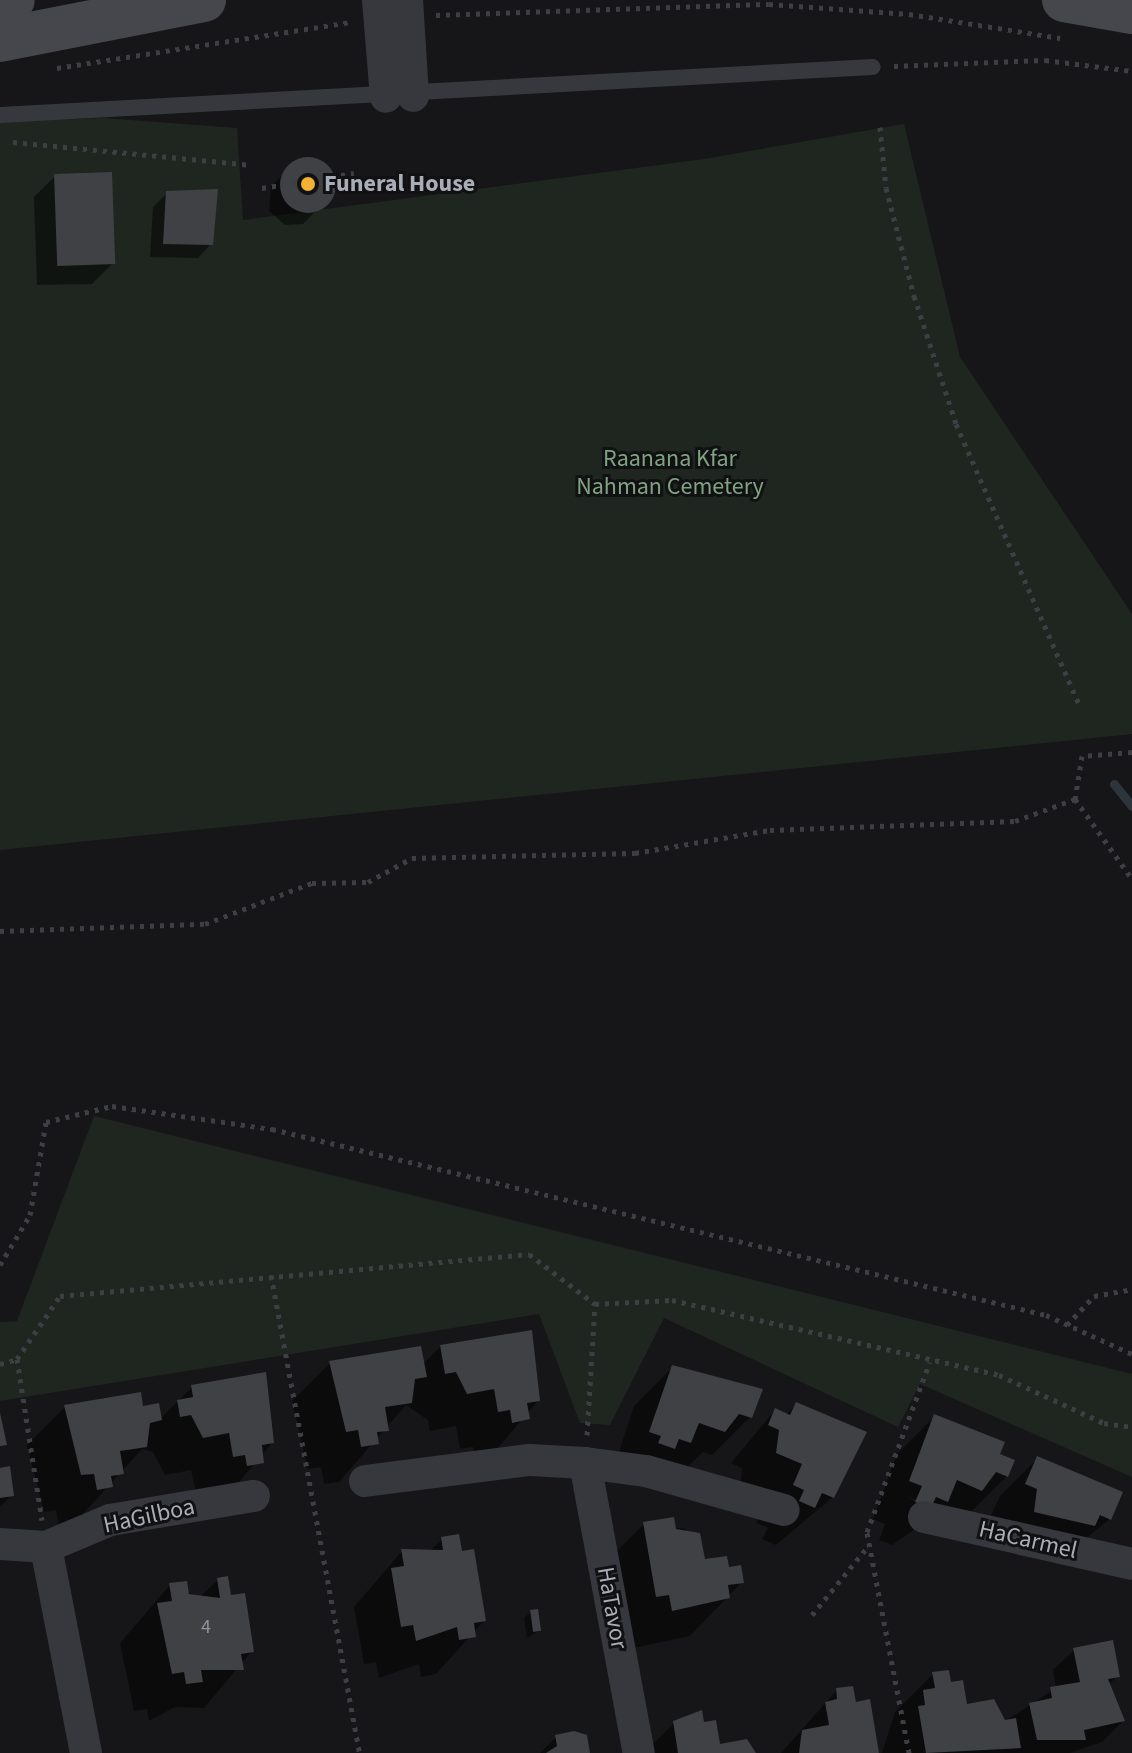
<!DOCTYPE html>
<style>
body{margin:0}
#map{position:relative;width:1132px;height:1753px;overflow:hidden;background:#161618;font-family:"Source Sans 3",sans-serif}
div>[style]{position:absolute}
.green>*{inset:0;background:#1e261f}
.shadow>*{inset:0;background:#0007}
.stream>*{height:9px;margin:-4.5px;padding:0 4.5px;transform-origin:4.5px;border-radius:4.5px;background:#2c353c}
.building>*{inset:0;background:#404145;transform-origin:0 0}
.round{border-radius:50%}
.path>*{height:5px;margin-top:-2.5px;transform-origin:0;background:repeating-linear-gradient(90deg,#3d3f44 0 4px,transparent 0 10px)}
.lane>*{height:16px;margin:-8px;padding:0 8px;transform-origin:8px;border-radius:8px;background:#37383d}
.street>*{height:32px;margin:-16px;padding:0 16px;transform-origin:16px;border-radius:16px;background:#37383d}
.secondary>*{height:44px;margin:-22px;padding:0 22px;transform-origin:22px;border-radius:22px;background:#45474d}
.dots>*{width:22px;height:22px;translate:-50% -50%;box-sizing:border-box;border:4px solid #111113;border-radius:50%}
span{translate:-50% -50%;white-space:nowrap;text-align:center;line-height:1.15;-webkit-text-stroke:6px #111113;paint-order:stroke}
.number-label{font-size:20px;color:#8e929b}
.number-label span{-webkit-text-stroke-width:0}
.poi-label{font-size:24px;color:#a8adb8;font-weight:700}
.left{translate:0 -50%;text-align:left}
.park-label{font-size:24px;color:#7fa381}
.street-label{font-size:24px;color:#a8adb8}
</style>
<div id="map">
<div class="green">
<i style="clip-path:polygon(104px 118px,237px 128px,243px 220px,704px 159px,904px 124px,960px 357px,1132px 614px,1132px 734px,0 850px,0 122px)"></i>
<i style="clip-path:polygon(94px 1116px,1132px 1374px,1132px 1477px,920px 1384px,898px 1427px,664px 1318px,610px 1425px,580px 1423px,539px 1314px,0 1401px,0 1322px,17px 1321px)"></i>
</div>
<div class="shadow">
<i style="clip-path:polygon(299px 161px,324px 165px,333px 180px,330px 197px,303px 224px,285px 225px,269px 211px,271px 186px)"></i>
<i style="clip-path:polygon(55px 176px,113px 263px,92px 284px,37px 285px,34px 197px)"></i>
<i style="clip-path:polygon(167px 193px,211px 244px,198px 258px,150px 257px,153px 207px)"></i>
<i style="clip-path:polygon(441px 1346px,538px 1401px,490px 1457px,475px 1459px,473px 1447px,460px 1449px,456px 1426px,430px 1431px,428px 1420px,406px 1405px,339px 1482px,324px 1484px,321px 1467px,308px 1469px,292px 1401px,330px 1363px,422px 1365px)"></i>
<i style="clip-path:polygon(672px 1368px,750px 1417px,712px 1455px,703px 1452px,685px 1469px,635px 1486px,621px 1481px,613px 1470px,634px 1406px)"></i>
<i style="clip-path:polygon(192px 1387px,272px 1443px,224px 1500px,196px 1493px,191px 1470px,165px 1475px,153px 1452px,142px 1449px,73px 1525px,59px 1526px,56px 1510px,44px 1512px,27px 1445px,65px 1407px,141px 1408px,160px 1419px)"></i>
<i style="clip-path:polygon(796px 1404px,833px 1497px,776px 1545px,762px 1539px,768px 1528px,756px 1523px,765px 1502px,740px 1491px,742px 1468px,731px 1463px,775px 1410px,786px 1415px)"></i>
<i style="clip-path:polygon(evenodd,935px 1416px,998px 1455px,1007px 1476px,969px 1514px,927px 1521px,892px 1545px,879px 1540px,885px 1524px,873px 1519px,897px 1454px,935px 1416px,907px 1496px,930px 1506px,927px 1509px,907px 1496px)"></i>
<i style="clip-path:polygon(1038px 1458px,1110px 1519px,1055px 1563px,997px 1550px,988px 1522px,1000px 1496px)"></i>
<i style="clip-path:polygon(0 1470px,12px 1495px,0 1507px)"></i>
<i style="clip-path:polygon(644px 1524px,686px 1529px,703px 1561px,742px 1582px,690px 1636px,634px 1648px,606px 1562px)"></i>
<i style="clip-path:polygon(442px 1539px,484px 1621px,436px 1674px,421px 1677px,419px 1664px,379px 1678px,376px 1662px,364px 1664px,354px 1607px,402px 1551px,429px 1552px)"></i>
<i style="clip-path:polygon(218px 1580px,252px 1651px,204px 1708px,175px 1707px,149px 1721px,147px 1709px,134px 1711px,120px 1643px,170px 1585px,200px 1597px)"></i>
<i style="clip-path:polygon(531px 1612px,539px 1631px,527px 1638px,524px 1618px)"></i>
<i style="clip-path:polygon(1074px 1650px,1118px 1676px,1108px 1685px,1123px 1721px,1102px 1742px,1070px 1753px,882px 1753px,895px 1712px,933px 1674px,965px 1706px,1004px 1722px,1056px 1688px,1053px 1670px)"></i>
<i style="clip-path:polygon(837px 1690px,855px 1704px,877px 1753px,781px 1753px)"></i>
<i style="clip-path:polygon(674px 1723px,702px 1725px,718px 1746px,751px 1753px,644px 1753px)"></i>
<i style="clip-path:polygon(556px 1737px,589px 1753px,540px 1753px)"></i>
</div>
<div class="stream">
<i style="left:1114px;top:784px;width:28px;rotate:51deg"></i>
</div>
<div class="building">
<i class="round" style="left:280px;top:157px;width:56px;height:56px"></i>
<i style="left:112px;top:172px;width:92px;height:58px;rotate:88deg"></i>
<i style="clip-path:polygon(218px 189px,213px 245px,163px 244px,166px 191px)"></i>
<i style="clip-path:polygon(532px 1330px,540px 1401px,527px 1403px,530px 1419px,512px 1423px,510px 1410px,498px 1412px,494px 1389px,467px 1394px,456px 1372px,445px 1374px,440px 1345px)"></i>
<i style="clip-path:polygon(421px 1346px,427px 1377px,415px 1379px,412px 1403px,385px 1407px,389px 1431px,377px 1432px,379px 1444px,361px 1447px,358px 1430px,346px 1432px,329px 1361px)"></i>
<i style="clip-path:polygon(672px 1365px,763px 1389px,752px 1418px,739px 1414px,725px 1432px,699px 1423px,691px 1443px,679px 1439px,675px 1449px,658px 1443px,661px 1436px,649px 1432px)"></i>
<i style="clip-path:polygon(266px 1372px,274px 1443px,262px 1445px,264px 1463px,247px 1466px,245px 1455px,233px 1457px,229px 1433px,203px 1438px,191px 1415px,180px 1417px,177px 1400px,193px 1397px,191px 1385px)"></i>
<i style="clip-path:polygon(141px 1392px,143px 1406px,159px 1403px,162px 1420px,150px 1423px,147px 1447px,120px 1451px,124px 1474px,111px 1476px,113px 1487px,97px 1490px,94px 1474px,81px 1475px,64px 1405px)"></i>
<i style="clip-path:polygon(796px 1402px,867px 1432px,834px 1498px,822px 1493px,815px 1508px,799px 1501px,804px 1490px,793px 1485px,802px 1464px,776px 1453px,779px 1430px,768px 1425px,775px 1408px,790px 1415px)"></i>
<i style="clip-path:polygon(0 1413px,7px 1445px,0 1446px)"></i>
<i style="clip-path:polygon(934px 1414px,1005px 1442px,1000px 1454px,1015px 1460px,1008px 1477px,996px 1472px,982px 1491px,957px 1480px,948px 1502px,936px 1497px,931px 1508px,915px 1502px,922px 1486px,909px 1481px)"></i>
<i style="clip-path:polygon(1037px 1456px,1123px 1492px,1111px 1520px,1100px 1515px,1095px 1526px,1034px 1512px,1037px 1489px,1025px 1484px)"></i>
<i style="clip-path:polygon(10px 1466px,14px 1496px,0 1498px,0 1468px)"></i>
<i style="clip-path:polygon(674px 1517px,676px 1529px,700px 1533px,705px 1559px,727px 1556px,729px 1567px,741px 1565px,744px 1583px,728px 1585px,730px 1598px,672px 1611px,669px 1595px,656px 1597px,643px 1522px)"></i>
<i style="clip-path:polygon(459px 1534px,462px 1551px,474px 1549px,486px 1621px,474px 1623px,476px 1637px,459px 1640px,457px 1627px,416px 1641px,413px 1625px,401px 1627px,391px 1568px,404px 1566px,401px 1549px,443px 1550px,441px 1537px)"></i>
<i style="clip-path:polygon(228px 1576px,231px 1595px,245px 1593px,254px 1652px,241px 1654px,244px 1670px,201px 1670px,203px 1682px,186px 1684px,184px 1672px,172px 1674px,157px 1603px,172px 1601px,169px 1583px,187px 1581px,189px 1594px,220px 1598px,217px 1578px)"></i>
<i style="left:538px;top:1609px;width:22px;height:8px;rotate:82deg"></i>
<i style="clip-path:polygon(1113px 1640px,1120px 1677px,1108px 1679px,1125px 1721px,1084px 1730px,1086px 1740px,1037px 1740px,1029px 1703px,1052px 1698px,1050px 1687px,1080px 1682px,1073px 1648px)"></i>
<i style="clip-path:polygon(949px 1670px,951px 1682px,963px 1680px,967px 1704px,994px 1699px,1005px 1720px,1016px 1718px,1021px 1748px,926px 1753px,918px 1706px,925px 1705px,923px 1690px,935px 1688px,932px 1672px)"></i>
<i style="clip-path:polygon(853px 1686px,856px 1702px,870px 1699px,879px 1753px,799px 1753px,802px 1730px,829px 1725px,825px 1702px,837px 1699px,836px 1688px)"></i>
<i style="clip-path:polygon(702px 1710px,704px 1722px,716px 1720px,720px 1744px,747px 1739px,756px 1753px,678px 1753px,673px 1721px)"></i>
<i style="clip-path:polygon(574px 1731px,587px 1735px,590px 1753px,546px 1753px,557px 1746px,555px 1735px)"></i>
</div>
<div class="path">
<i style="left:436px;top:15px;width:333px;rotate:-1.9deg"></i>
<i style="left:769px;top:4px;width:140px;rotate:4.1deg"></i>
<i style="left:909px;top:14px;width:153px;rotate:9deg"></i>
<i style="left:894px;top:66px;width:151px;rotate:-2.3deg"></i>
<i style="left:1045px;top:60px;width:88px;rotate:7.2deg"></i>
<i style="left:57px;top:68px;width:298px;rotate:-8.9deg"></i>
<i style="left:880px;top:127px;width:61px;rotate:84.4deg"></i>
<i style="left:886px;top:188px;width:112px;rotate:75.5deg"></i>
<i style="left:914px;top:296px;width:135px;rotate:71.8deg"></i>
<i style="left:956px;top:424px;width:308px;rotate:66.3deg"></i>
<i style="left:13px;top:142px;width:240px;rotate:5.5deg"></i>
<i style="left:262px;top:188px;width:93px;rotate:-9.3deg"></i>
<i style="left:1132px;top:752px;width:50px;rotate:175.4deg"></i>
<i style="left:1082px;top:756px;width:44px;rotate:99.2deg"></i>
<i style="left:1075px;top:799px;width:98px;rotate:54.5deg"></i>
<i style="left:0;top:931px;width:205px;rotate:-2deg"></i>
<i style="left:205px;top:924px;width:115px;rotate:-21deg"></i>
<i style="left:312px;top:883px;width:56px;rotate:-1deg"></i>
<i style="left:368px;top:882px;width:50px;rotate:-28.6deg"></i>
<i style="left:412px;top:858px;width:223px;rotate:-1.3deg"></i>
<i style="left:635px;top:853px;width:137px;rotate:-9.7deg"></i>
<i style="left:770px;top:830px;width:245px;rotate:-2.1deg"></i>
<i style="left:1015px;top:821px;width:64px;rotate:-20.1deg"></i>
<i style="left:0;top:1265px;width:58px;rotate:-59deg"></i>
<i style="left:30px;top:1215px;width:94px;rotate:-80.2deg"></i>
<i style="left:46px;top:1122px;width:68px;rotate:-13.6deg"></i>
<i style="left:112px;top:1106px;width:162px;rotate:8.2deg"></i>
<i style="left:272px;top:1129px;width:796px;rotate:13.51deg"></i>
<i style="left:1046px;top:1315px;width:94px;rotate:24.4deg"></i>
<i style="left:271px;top:1275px;width:486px;rotate:79.5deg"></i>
<i style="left:1067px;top:1325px;width:40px;rotate:-47deg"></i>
<i style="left:1094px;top:1296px;width:39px;rotate:-10deg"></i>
<i style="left:17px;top:1359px;width:163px;rotate:81.2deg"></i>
<i style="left:0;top:1364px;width:18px;rotate:-16deg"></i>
<i style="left:17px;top:1359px;width:76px;rotate:-55.7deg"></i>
<i style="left:60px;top:1296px;width:471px;rotate:-5.1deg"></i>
<i style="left:529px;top:1254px;width:83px;rotate:37.1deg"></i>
<i style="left:595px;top:1304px;width:77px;rotate:-3deg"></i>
<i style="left:672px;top:1300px;width:335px;rotate:12.9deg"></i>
<i style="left:999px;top:1375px;width:115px;rotate:24.6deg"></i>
<i style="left:1104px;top:1423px;width:28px;rotate:8deg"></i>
<i style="left:587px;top:1435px;width:131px;rotate:-86.5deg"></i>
<i style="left:812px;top:1615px;width:92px;rotate:-50.8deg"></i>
<i style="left:909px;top:1753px;width:225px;rotate:-100.8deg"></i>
<i style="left:867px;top:1532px;width:181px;rotate:-69.7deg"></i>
</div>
<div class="lane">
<i style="left:0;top:115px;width:874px;rotate:-3.15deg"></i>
</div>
<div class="street">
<i style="left:378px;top:0;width:97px;rotate:85.3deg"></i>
<i style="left:407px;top:0;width:96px;rotate:86.4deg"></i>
<i style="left:585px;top:1463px;width:295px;rotate:79.5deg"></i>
<i style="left:365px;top:1481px;width:166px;rotate:-7.3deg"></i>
<i style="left:530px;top:1460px;width:55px;rotate:3.1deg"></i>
<i style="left:585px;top:1463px;width:62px;rotate:7.5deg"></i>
<i style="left:646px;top:1471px;width:143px;rotate:15.8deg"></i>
<i style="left:924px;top:1517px;width:213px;rotate:12.7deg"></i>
<i style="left:0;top:1544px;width:46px;rotate:3.7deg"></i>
<i style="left:86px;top:1753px;width:210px;rotate:-101deg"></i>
<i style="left:46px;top:1547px;width:69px;rotate:-22.9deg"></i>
<i style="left:110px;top:1520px;width:146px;rotate:-9.5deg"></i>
</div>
<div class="secondary">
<i style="left:1064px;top:0;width:69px;rotate:10deg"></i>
<i style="left:0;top:3px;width:13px;rotate:-13deg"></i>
<i style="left:0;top:40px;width:208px;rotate:-11.1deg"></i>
</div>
<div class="dots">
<i style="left:308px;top:184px;background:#f2b134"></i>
</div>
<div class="number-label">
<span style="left:206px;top:1627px">4</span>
</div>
<div class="poi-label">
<span class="left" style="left:324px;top:184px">Funeral House</span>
</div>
<div class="park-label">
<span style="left:670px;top:473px">Raanana Kfar<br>Nahman Cemetery</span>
</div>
<div class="street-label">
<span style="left:149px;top:1516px;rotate:-12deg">HaGilboa</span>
<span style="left:1028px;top:1540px;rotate:13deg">HaCarmel</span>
<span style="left:612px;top:1608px;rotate:80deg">HaTavor</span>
</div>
</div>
